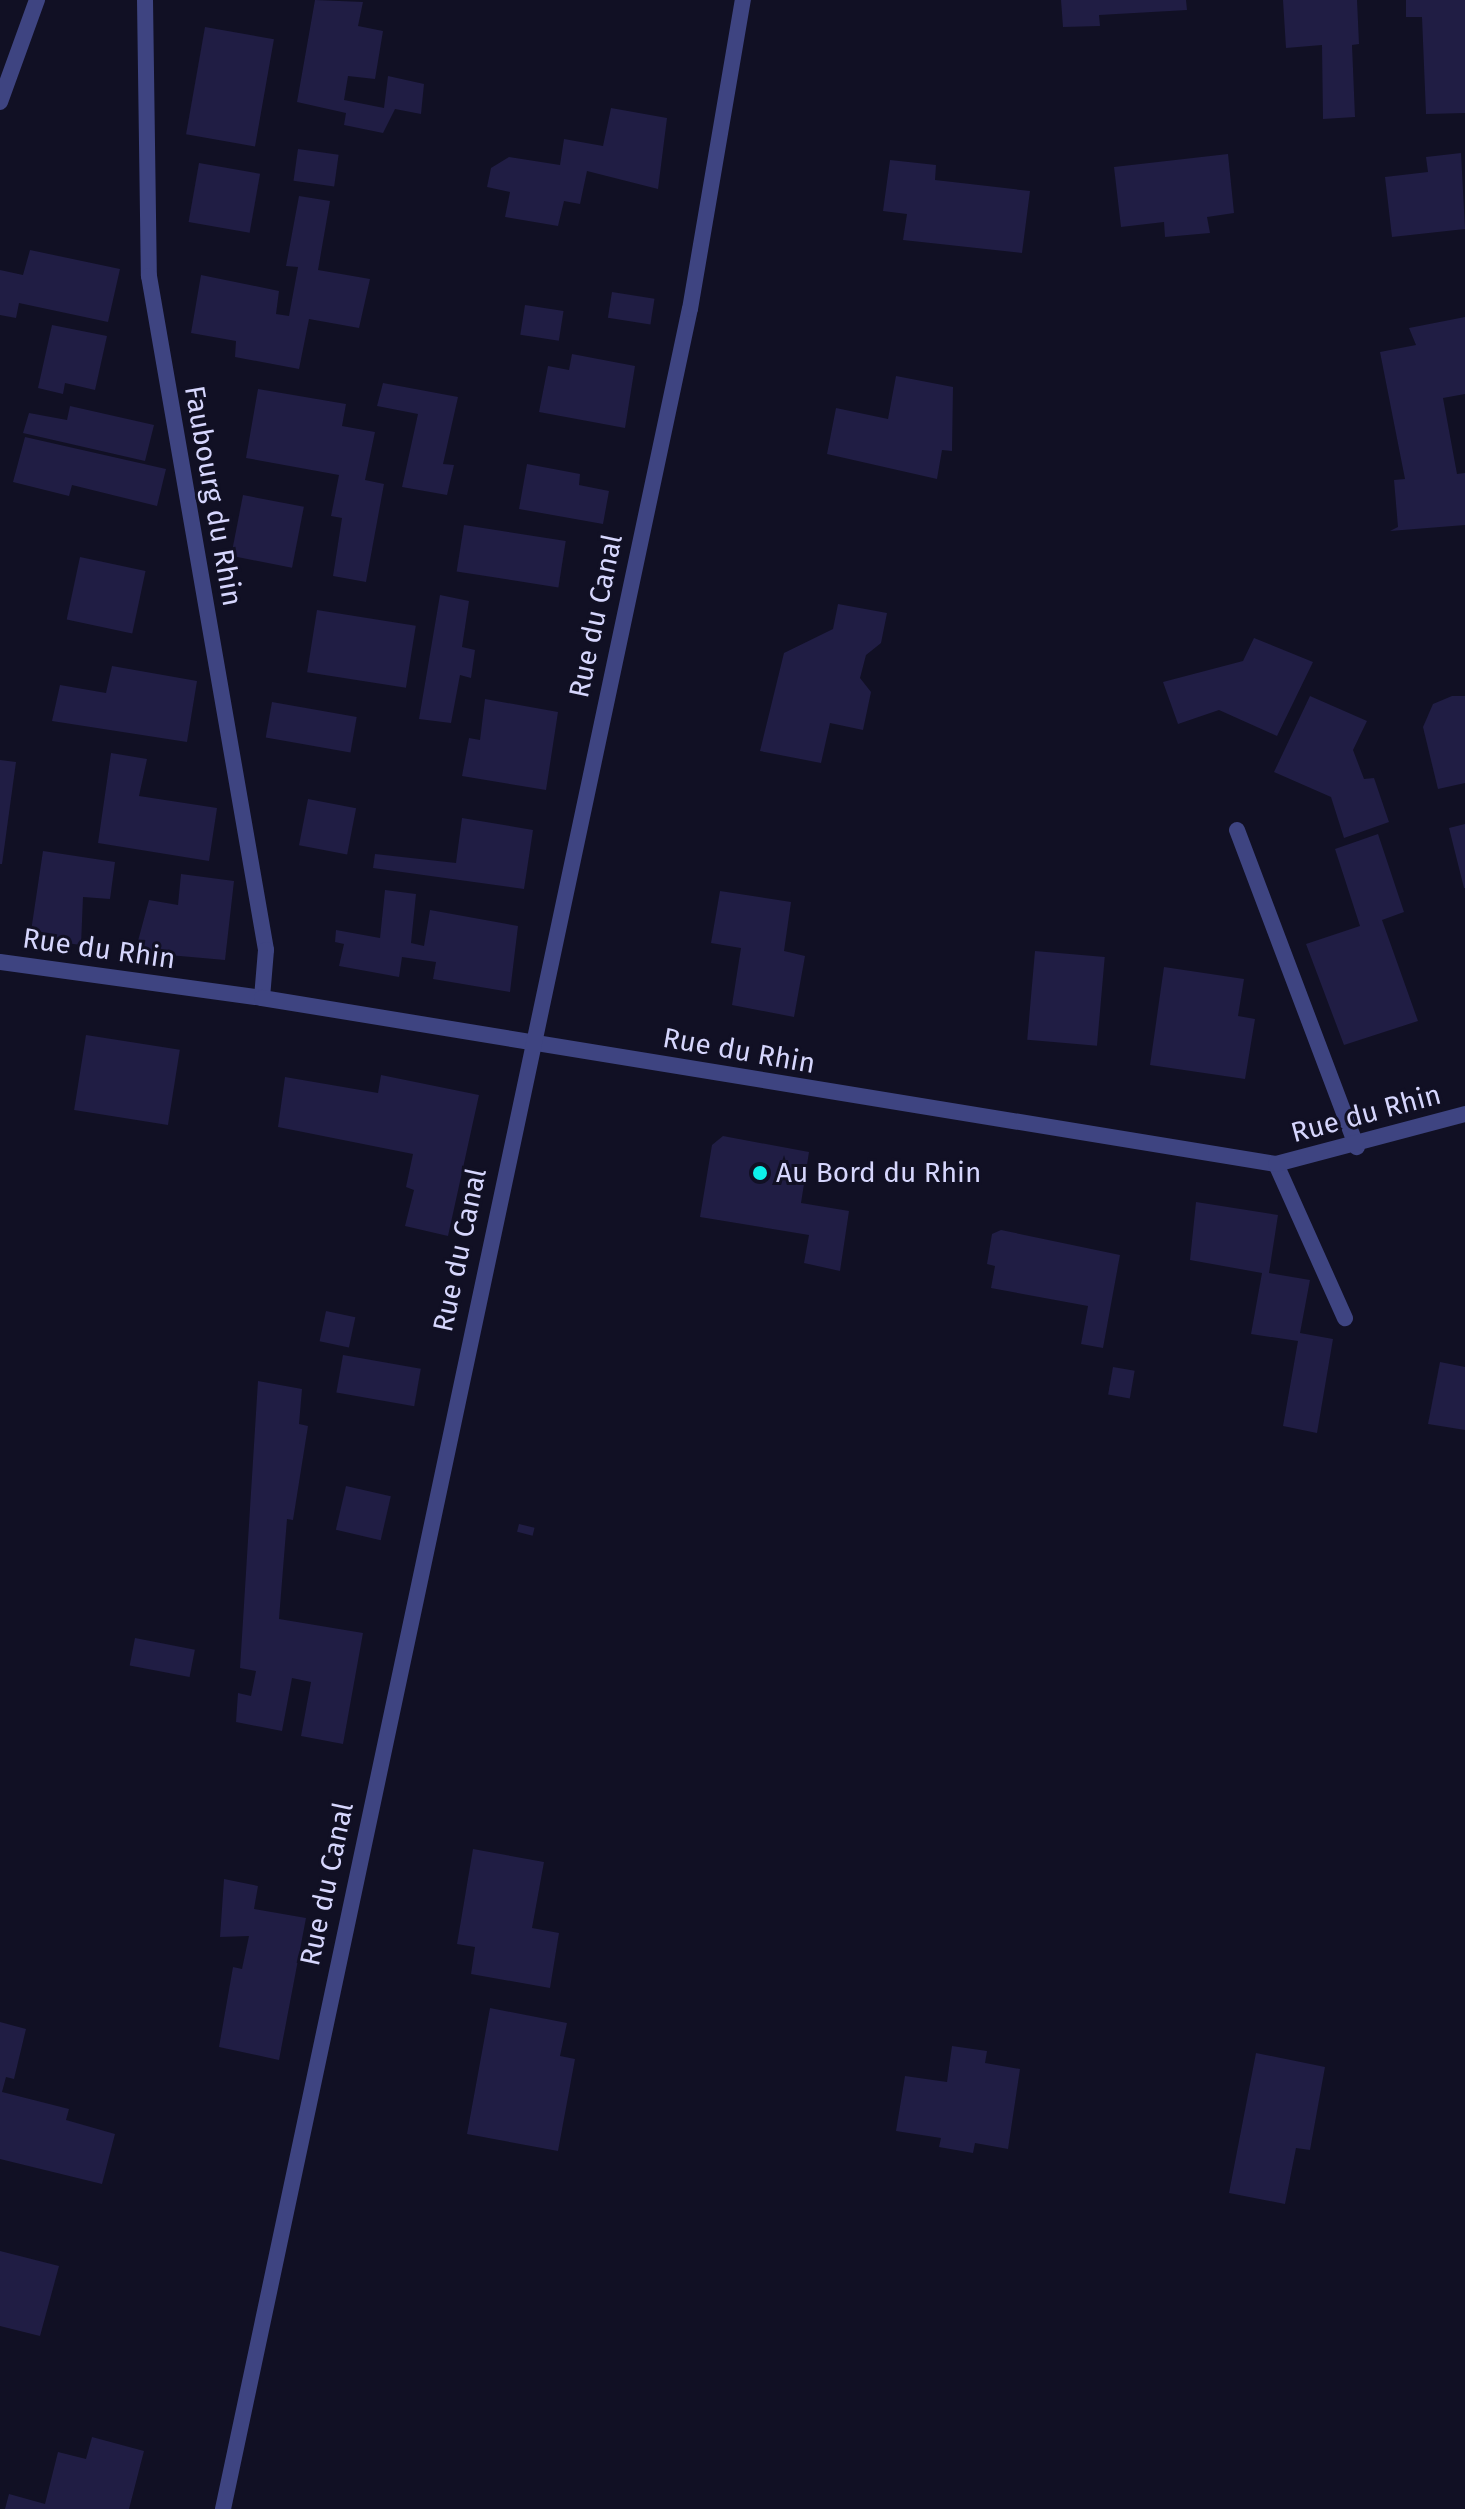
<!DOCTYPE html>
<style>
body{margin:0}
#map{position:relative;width:1465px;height:2509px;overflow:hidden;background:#111024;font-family:"Fira Sans",sans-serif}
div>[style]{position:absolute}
.building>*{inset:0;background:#201d44;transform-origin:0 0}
.lane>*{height:16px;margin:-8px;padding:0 8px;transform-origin:8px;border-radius:8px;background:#3e4481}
.street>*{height:16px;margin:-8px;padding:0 8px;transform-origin:8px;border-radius:8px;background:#3e4481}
.dots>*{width:22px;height:22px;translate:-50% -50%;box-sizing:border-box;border:4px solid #111024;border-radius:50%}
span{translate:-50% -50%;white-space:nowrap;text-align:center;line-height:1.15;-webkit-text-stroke:6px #111024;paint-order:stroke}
.street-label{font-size:28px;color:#d6d6fd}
.poi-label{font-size:28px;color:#d6d6fd}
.left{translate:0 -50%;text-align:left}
</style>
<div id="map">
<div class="building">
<i style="clip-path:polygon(315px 0,363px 2px,358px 26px,383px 31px,375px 79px,348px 76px,344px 100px,384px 108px,388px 76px,424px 84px,421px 114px,395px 109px,383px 133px,344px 125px,346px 113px,297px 102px)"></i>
<i style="clip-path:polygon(1061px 0,1186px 0,1187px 10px,1099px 15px,1100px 26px,1063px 27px)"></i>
<i style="clip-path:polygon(1283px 0,1357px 0,1359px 44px,1352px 45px,1355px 117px,1323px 119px,1322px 45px,1286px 48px)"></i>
<i style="clip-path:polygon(1406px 0,1465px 0,1465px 113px,1426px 114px,1422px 17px,1406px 17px)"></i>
<i style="left:205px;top:27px;width:70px;height:109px;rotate:10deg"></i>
<i style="clip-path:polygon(611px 108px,667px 118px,658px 189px,587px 171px,580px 204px,564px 201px,558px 226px,505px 217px,510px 192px,487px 187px,491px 168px,509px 157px,560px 165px,564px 139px,603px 146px)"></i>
<i style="left:298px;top:149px;width:41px;height:32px;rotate:8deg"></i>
<i style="clip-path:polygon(1461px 153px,1465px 229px,1392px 237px,1385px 177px,1428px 172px,1426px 157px)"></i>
<i style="clip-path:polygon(1228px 154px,1234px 213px,1207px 217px,1210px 233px,1165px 237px,1164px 222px,1121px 227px,1114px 167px)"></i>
<i style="clip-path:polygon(890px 160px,936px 165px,935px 180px,1030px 191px,1022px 253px,903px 240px,907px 214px,883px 211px)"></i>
<i style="left:199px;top:163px;width:62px;height:60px;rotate:10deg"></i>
<i style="clip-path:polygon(299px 196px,330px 201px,318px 270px,370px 279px,359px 328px,309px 319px,299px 369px,235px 357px,236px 341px,191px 333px,201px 275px,279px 291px,276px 314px,289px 316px,298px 267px,286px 266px)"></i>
<i style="clip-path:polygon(30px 250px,120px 269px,108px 322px,19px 303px,16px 318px,0 315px,0 270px,23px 275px)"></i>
<i style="left:612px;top:292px;width:43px;height:26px;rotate:9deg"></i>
<i style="left:525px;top:305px;width:39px;height:30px;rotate:9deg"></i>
<i style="clip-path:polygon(1465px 317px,1465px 394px,1443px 398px,1457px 474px,1465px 473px,1465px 525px,1390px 531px,1398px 527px,1394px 480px,1405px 479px,1380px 352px,1416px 345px,1409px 328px)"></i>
<i style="clip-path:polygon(52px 325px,107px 336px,95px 390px,65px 383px,63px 394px,38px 388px)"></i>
<i style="clip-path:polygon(572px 354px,635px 366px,625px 428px,539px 412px,548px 366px,569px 370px)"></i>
<i style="clip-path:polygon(896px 376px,953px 387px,952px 451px,942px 450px,937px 479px,827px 454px,836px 408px,888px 419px)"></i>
<i style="clip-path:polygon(383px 383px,458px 397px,443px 464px,454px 465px,447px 495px,402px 487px,418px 414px,377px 406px)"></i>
<i style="clip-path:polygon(258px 389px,346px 404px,342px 426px,375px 432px,365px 480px,384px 484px,366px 582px,333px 576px,342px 518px,331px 516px,339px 475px,246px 458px)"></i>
<i style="clip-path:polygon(70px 406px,154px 425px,145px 461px,23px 433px,29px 413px,67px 420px)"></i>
<i style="clip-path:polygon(25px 437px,166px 469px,157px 506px,72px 485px,69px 496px,13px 482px)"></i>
<i style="clip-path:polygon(527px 464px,580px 474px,579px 485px,609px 491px,603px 524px,519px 509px)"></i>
<i style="left:243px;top:495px;width:62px;height:62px;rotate:11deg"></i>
<i style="left:464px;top:525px;width:103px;height:47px;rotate:9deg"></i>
<i style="left:80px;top:557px;width:67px;height:64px;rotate:12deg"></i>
<i style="clip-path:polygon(440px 595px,469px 601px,462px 647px,475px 650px,471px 678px,460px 675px,451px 723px,419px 719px)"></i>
<i style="clip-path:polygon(838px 604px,887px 613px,881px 643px,866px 655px,860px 678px,871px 692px,863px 730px,830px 723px,821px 763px,760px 751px,784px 653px,833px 629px)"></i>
<i style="left:317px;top:610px;width:100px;height:63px;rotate:9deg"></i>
<i style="clip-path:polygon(1254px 638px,1313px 662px,1277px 736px,1219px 710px,1178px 724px,1163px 682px,1243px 661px)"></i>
<i style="clip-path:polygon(112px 666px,197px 681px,187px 742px,52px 721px,60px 685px,106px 693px)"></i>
<i style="clip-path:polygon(1310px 696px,1367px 721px,1353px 750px,1364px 779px,1374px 778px,1389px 822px,1344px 838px,1331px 797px,1274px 772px)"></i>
<i style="clip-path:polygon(1452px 696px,1465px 696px,1465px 783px,1438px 789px,1423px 727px,1433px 704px)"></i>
<i style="clip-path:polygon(485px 699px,558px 712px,546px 790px,462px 776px,469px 738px,480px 740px)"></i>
<i style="left:272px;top:702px;width:86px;height:36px;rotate:10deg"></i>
<i style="clip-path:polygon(111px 753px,147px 759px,139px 796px,217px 808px,209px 861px,98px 843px)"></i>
<i style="clip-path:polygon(0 760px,16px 762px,2px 864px,0 864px)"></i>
<i style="left:308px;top:799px;width:49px;height:47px;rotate:11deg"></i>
<i style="clip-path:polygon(462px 818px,533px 830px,524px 889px,373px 868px,375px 854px,456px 863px)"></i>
<i style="clip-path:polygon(1465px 824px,1465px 888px,1464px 888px,1449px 828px)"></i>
<i style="clip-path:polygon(1378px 834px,1404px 912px,1382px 920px,1418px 1021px,1344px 1045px,1306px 944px,1360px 926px,1335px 849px)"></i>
<i style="clip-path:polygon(43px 851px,115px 862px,110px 899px,83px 897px,81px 945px,30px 938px)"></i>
<i style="clip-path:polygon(181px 874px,234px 881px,225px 960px,135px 952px,149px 900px,178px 905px)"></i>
<i style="clip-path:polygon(385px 890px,416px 894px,411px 943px,424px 946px,430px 910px,518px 926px,510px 992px,433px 979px,436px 962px,402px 957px,399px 977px,339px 966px,344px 944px,335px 942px,336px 930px,380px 938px)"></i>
<i style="clip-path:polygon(720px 891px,791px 902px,784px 951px,805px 956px,794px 1017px,732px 1005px,741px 948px,711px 943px)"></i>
<i style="left:1035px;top:951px;width:70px;height:89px;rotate:5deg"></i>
<i style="clip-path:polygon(1164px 967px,1244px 979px,1238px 1016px,1255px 1019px,1245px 1079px,1150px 1065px)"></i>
<i style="left:86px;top:1035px;width:95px;height:76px;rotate:9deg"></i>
<i style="clip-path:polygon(381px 1075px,479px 1095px,448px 1236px,405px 1226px,414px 1190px,406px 1187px,413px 1154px,278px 1127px,285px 1077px,378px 1093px)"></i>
<i style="clip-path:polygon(723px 1136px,809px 1152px,801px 1203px,849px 1211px,840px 1271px,804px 1263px,809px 1235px,700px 1217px,712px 1145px)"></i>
<i style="clip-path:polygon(1196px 1202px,1278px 1215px,1269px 1273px,1310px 1280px,1300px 1333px,1333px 1339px,1317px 1433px,1283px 1426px,1298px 1341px,1251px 1334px,1262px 1273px,1190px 1260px)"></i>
<i style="clip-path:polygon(1001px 1230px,1120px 1255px,1103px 1348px,1081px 1344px,1088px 1306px,991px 1288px,995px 1266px,987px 1264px,992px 1234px)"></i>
<i style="left:326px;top:1311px;width:30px;height:31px;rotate:12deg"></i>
<i style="left:343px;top:1355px;width:79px;height:38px;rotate:10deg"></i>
<i style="clip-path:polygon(1440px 1362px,1465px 1367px,1465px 1430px,1428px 1424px)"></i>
<i style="left:1113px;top:1367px;width:22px;height:28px;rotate:10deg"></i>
<i style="clip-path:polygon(258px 1381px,302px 1389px,299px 1424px,308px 1426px,293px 1520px,287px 1519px,279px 1619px,363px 1633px,343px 1744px,301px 1736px,311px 1682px,292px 1678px,282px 1731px,236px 1722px,238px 1693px,251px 1696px,256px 1671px,240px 1668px)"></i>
<i style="left:346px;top:1486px;width:46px;height:45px;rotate:13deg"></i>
<i style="left:519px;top:1524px;width:16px;height:8px;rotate:14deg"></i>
<i style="left:135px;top:1638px;width:61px;height:28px;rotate:11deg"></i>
<i style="clip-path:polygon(473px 1849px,544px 1862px,532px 1928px,559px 1933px,550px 1988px,471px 1974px,475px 1947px,457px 1944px)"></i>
<i style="clip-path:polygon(224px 1879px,258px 1886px,254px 1909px,306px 1918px,279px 2060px,219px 2047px,233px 1967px,242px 1969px,249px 1936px,220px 1937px)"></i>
<i style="clip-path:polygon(490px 2008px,567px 2023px,560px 2056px,575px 2059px,558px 2151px,467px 2134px)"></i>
<i style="clip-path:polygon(0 2022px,26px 2029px,14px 2079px,6px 2077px,2px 2092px,69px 2109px,66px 2120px,115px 2134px,102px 2184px,0 2159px)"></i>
<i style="clip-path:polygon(952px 2046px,987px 2051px,985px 2063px,1020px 2069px,1008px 2149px,975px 2143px,973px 2153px,939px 2147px,941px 2138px,896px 2131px,905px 2076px,947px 2082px)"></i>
<i style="clip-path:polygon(1256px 2053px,1325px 2067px,1310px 2150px,1296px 2148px,1285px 2204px,1229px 2193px)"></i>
<i style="clip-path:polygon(0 2251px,59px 2266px,40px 2336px,0 2326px)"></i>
<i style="clip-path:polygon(92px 2437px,144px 2451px,129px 2509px,5px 2509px,9px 2494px,45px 2504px,58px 2452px,86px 2459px)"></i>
</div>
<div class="lane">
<i style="left:1237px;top:830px;width:339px;rotate:69.3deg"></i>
<i style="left:1276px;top:1164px;width:169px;rotate:65.9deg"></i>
</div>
<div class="street">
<i style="left:145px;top:0;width:276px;rotate:89.2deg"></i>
<i style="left:149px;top:276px;width:684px;rotate:80.15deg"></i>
<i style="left:266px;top:950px;width:48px;rotate:94.8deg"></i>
<i style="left:0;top:102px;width:109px;rotate:-70.1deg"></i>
<i style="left:0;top:962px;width:264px;rotate:7.8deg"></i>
<i style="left:262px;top:998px;width:1027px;rotate:9.3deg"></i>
<i style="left:1276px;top:1164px;width:196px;rotate:-14.8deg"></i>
<i style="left:223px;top:2509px;width:2249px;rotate:-78.02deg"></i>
<i style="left:690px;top:309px;width:314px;rotate:-80.3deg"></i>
</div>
<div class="dots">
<i style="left:760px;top:1173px;background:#0df1ea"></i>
</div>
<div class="street-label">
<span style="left:213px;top:496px;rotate:80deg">Faubourg du Rhin</span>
<span style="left:596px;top:616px;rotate:-78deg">Rue du Canal</span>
<span style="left:99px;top:949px;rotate:8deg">Rue du Rhin</span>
<span style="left:739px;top:1051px;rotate:10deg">Rue du Rhin</span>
<span style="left:1366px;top:1114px;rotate:-15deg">Rue du Rhin</span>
<span style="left:460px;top:1250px;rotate:-78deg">Rue du Canal</span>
<span style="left:327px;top:1884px;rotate:-78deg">Rue du Canal</span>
</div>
<div class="poi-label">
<span class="left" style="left:776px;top:1173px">Au Bord du Rhin</span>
</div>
</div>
